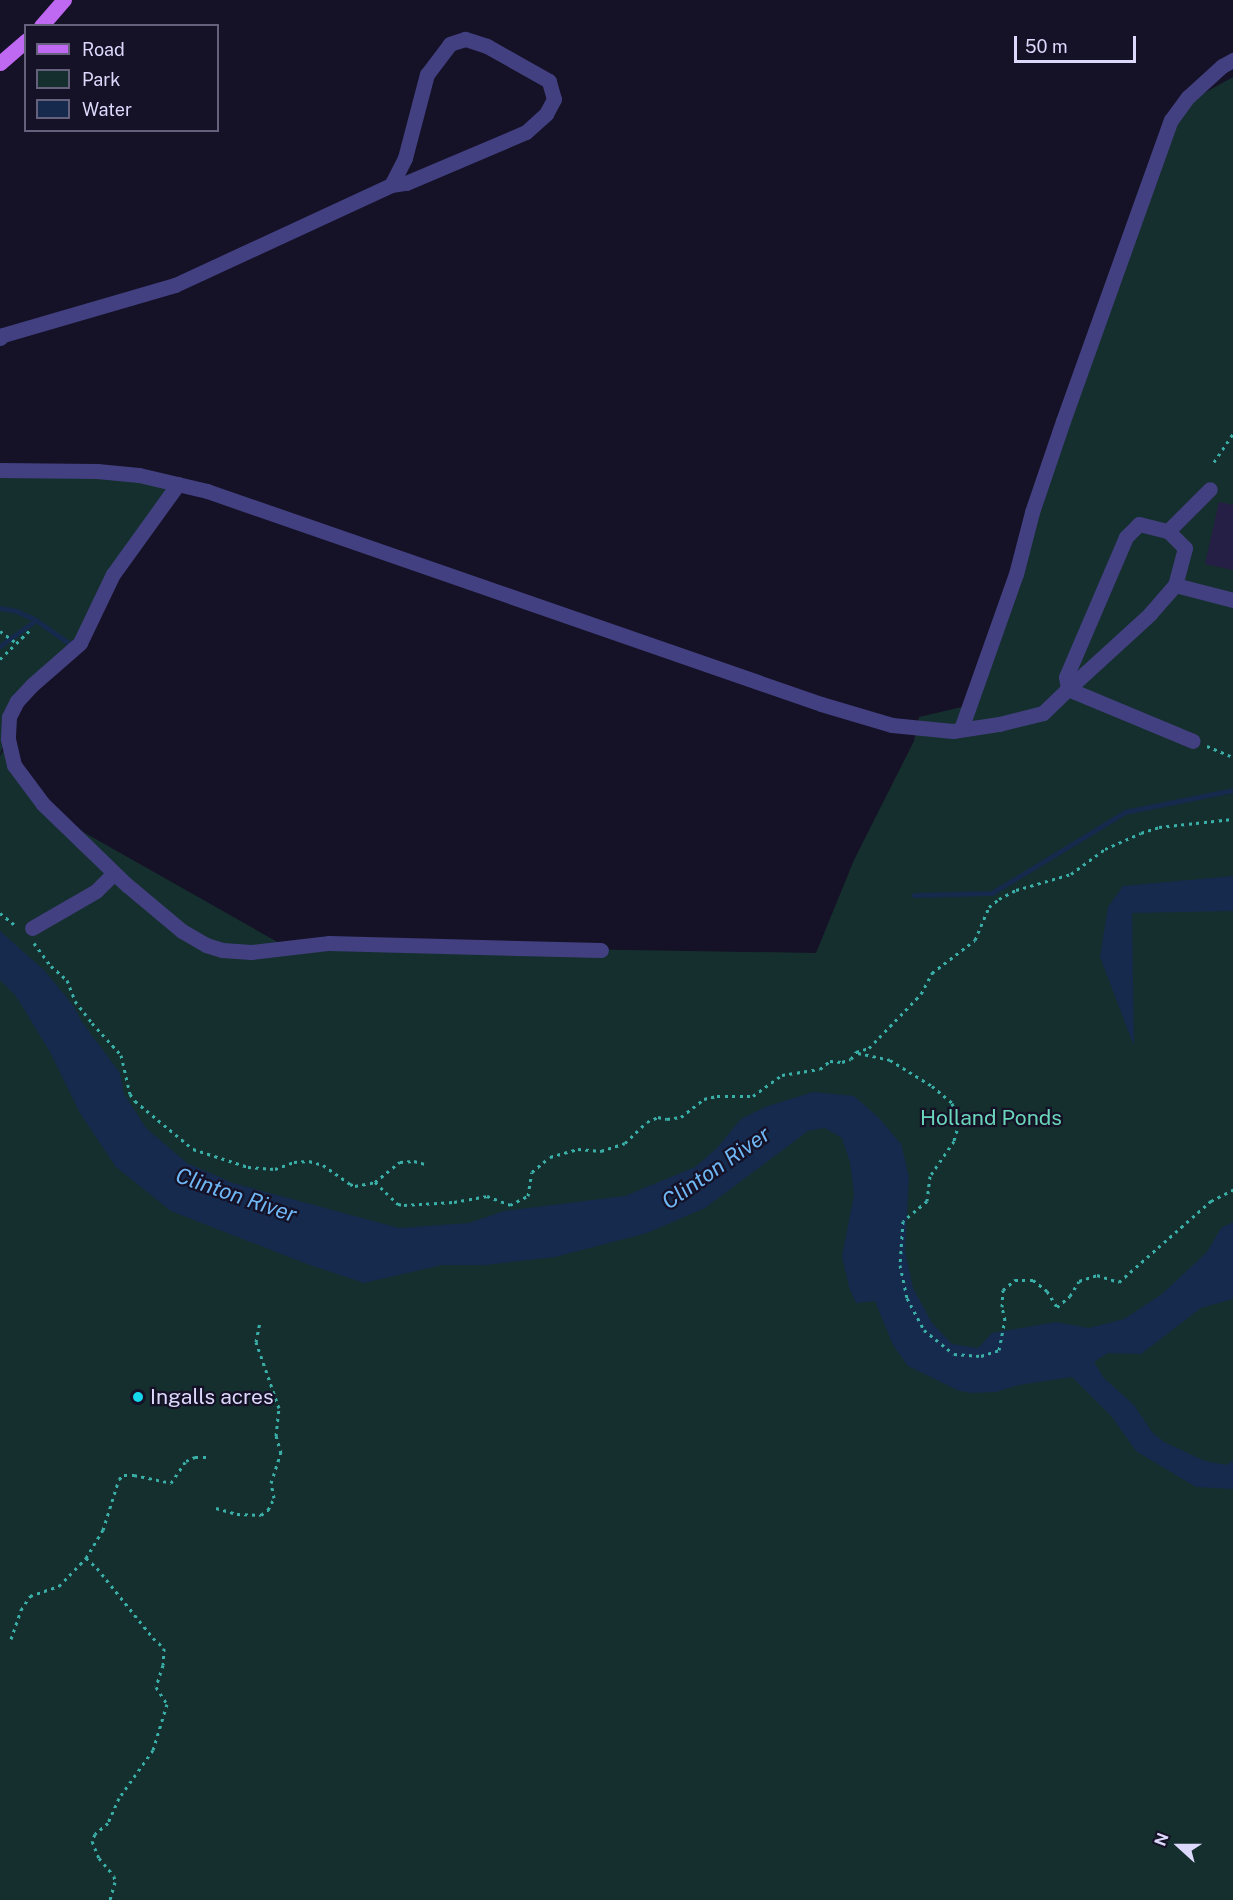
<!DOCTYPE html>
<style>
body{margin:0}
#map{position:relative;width:1233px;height:1900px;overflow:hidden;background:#151126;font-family:"Public Sans",sans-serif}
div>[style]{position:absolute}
.green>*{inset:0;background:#152f2e}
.water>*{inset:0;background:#152a4c}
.stream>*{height:4.5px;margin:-2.25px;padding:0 2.25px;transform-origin:2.25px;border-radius:2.25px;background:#152a4c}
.building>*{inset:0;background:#261f45}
.path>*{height:3px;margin-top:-1.5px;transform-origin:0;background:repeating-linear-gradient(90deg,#3aafa8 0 3px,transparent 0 7.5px)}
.minor>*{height:15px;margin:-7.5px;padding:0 7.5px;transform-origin:7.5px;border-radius:7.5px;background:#424081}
.major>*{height:15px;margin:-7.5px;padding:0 7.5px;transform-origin:7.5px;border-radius:7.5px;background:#bf69f3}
.dots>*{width:16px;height:16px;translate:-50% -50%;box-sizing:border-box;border:3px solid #151126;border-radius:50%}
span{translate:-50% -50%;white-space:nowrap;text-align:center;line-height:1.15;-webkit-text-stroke:4.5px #151126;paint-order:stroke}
.park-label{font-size:21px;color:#6ad7bb}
.poi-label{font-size:21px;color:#ddd9fc}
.left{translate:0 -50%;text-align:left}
.water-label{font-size:22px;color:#6fb7f4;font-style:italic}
.legend{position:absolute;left:24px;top:24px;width:195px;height:108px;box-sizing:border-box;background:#151126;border:2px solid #65617c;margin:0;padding:8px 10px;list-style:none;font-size:18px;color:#ddd9fc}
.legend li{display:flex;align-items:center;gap:12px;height:30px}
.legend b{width:30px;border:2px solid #65617c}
.north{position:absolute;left:1149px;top:1816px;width:60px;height:60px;-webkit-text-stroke:4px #151126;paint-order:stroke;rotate:291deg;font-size:16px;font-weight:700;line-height:24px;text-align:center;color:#ddd9fc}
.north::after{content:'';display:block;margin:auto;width:21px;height:27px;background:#ddd9fc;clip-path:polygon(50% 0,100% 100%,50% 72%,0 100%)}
.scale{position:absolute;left:1014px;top:36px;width:122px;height:27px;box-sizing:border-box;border:3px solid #ddd9fc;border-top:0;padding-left:8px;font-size:18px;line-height:21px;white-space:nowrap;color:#ddd9fc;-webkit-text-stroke:4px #151126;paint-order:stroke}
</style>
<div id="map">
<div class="green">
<i style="clip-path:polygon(1233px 77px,1233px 1900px,0 1900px,0 756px,5px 748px,48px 812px,288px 948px,325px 945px,816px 953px,854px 860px,914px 741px,919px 717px,966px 706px,1177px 108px)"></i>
<i style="clip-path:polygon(0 473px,97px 473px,173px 486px,87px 626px,30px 682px,0 754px)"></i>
</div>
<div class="water">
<i style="clip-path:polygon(1233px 876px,1233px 911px,1132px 913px,1134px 1046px,1100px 957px,1108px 907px,1123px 886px)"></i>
<i style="clip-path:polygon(0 931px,44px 970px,73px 1005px,82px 1022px,120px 1073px,124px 1094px,146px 1128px,187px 1163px,233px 1183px,399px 1228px,469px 1223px,504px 1211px,625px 1196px,695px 1167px,717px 1148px,741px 1119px,765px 1107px,813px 1092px,854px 1096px,879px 1118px,901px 1144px,909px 1177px,905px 1251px,913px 1288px,932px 1323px,952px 1344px,978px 1348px,992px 1333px,1056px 1322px,1089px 1328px,1124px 1319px,1162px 1294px,1207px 1252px,1221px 1228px,1233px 1222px,1233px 1299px,1201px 1308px,1141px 1354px,1108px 1353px,1094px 1362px,1104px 1378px,1134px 1405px,1152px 1432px,1164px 1442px,1205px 1461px,1227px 1465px,1233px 1460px,1233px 1489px,1196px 1487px,1136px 1451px,1112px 1417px,1072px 1377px,1019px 1385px,996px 1392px,971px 1393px,957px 1390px,908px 1366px,893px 1345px,875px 1301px,856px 1303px,849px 1287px,842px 1256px,854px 1195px,850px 1162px,842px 1138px,825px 1128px,808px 1131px,705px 1208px,647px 1233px,555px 1257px,485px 1265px,442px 1265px,364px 1283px,307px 1264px,171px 1211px,116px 1167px,80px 1113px,50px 1052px,16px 996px,0 980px)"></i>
</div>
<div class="stream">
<i style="left:0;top:608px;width:17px;rotate:10deg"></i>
<i style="left:17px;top:611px;width:21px;rotate:25deg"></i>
<i style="left:36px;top:620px;width:40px;rotate:34.9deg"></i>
<i style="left:0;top:646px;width:44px;rotate:-35.8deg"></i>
<i style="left:914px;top:895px;width:78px;rotate:-1.5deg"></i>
<i style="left:992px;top:893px;width:156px;rotate:-31.3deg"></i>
<i style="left:1125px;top:812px;width:110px;rotate:-11.5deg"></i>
</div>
<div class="building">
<i style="clip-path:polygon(1219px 502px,1233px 505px,1233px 570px,1205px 564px)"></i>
</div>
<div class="path">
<i style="left:1214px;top:462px;width:34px;rotate:-56deg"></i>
<i style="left:0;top:631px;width:22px;rotate:36deg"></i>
<i style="left:0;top:659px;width:42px;rotate:-44deg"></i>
<i style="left:1207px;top:746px;width:28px;rotate:23deg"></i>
<i style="left:0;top:913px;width:21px;rotate:39deg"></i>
<i style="left:34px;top:943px;width:29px;rotate:54deg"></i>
<i style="left:51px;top:966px;width:21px;rotate:41deg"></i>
<i style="left:67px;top:980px;width:22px;rotate:69deg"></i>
<i style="left:75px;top:1001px;width:28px;rotate:52deg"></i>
<i style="left:92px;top:1023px;width:43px;rotate:47.8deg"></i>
<i style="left:121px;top:1055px;width:40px;rotate:77deg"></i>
<i style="left:130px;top:1094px;width:9px;rotate:54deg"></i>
<i style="left:135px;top:1101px;width:75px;rotate:39.6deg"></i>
<i style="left:193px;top:1149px;width:58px;rotate:18.1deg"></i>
<i style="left:248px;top:1167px;width:27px;rotate:4deg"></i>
<i style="left:275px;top:1169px;width:20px;rotate:-20deg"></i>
<i style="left:294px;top:1162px;width:15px;rotate:-4deg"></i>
<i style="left:309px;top:1161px;width:15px;rotate:16deg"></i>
<i style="left:323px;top:1165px;width:33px;rotate:35deg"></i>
<i style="left:350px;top:1184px;width:5px;rotate:22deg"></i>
<i style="left:355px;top:1186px;width:20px;rotate:-11deg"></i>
<i style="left:375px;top:1182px;width:32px;rotate:44deg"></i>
<i style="left:398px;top:1204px;width:6px;rotate:9deg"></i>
<i style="left:404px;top:1205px;width:50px;rotate:-3.4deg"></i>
<i style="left:454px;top:1202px;width:34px;rotate:-10deg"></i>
<i style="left:487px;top:1196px;width:25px;rotate:21deg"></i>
<i style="left:510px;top:1205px;width:20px;rotate:-27deg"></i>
<i style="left:528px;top:1196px;width:24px;rotate:-81deg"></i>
<i style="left:532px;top:1172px;width:23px;rotate:-40deg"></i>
<i style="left:550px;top:1157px;width:29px;rotate:-16deg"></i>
<i style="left:578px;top:1149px;width:23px;rotate:5deg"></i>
<i style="left:601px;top:1151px;width:25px;rotate:-18deg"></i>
<i style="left:625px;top:1143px;width:30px;rotate:-44deg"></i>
<i style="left:647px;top:1122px;width:12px;rotate:-24deg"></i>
<i style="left:658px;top:1117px;width:9px;rotate:13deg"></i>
<i style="left:667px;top:1119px;width:14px;rotate:-8deg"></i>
<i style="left:681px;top:1117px;width:29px;rotate:-38deg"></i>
<i style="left:704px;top:1099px;width:13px;rotate:-13deg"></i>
<i style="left:717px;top:1096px;width:36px"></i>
<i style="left:753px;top:1096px;width:36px;rotate:-36deg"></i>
<i style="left:782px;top:1075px;width:38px;rotate:-9deg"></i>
<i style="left:820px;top:1069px;width:13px;rotate:-39deg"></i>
<i style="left:830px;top:1061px;width:12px;rotate:5deg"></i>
<i style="left:842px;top:1062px;width:9px;rotate:-18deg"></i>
<i style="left:851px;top:1059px;width:9px;rotate:-54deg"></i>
<i style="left:856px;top:1052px;width:14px;rotate:-17deg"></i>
<i style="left:869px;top:1048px;width:75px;rotate:-46.1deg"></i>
<i style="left:921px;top:994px;width:24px;rotate:-62deg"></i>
<i style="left:932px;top:973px;width:54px;rotate:-37.5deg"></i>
<i style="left:975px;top:940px;width:36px;rotate:-67deg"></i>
<i style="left:989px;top:907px;width:13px;rotate:-39deg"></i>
<i style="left:999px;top:899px;width:19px;rotate:-28deg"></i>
<i style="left:1016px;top:890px;width:57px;rotate:-16.2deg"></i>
<i style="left:1071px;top:874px;width:42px;rotate:-36.3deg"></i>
<i style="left:1105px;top:849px;width:39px;rotate:-24deg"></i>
<i style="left:1141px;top:833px;width:19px;rotate:-18deg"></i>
<i style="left:1159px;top:827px;width:74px;rotate:-6.2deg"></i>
<i style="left:858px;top:1053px;width:33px;rotate:12deg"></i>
<i style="left:890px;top:1060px;width:49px;rotate:31.8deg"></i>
<i style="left:932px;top:1086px;width:26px;rotate:40deg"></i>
<i style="left:952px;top:1103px;width:21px;rotate:71deg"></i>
<i style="left:959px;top:1123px;width:19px;rotate:106deg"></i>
<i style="left:954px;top:1141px;width:42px;rotate:124.4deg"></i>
<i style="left:930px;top:1176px;width:25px;rotate:97deg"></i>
<i style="left:927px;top:1201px;width:31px;rotate:140deg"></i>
<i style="left:903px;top:1221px;width:44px;rotate:93.9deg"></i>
<i style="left:900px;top:1265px;width:34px;rotate:78deg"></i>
<i style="left:907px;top:1298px;width:36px;rotate:62deg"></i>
<i style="left:924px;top:1330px;width:38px;rotate:39deg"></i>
<i style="left:954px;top:1354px;width:27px;rotate:4deg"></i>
<i style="left:981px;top:1356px;width:19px;rotate:-18deg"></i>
<i style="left:999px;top:1350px;width:31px;rotate:-79deg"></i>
<i style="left:1005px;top:1320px;width:13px;rotate:-103deg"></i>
<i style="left:1002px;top:1307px;width:17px;rotate:-87deg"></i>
<i style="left:1003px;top:1290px;width:16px;rotate:-40deg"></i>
<i style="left:1015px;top:1280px;width:18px"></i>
<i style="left:1033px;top:1280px;width:18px;rotate:38deg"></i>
<i style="left:1047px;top:1291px;width:19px;rotate:58deg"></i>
<i style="left:1057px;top:1307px;width:17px;rotate:-40deg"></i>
<i style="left:1070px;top:1296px;width:17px;rotate:-59deg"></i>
<i style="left:1079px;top:1281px;width:19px;rotate:-18deg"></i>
<i style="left:1097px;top:1275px;width:23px;rotate:18deg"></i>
<i style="left:1119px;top:1282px;width:123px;rotate:-41.4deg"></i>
<i style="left:1211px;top:1201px;width:25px;rotate:-27deg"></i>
<i style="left:375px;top:1182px;width:32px;rotate:-39deg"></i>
<i style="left:400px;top:1162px;width:14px;rotate:-4deg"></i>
<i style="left:414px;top:1161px;width:11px;rotate:15deg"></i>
<i style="left:216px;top:1508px;width:22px;rotate:16deg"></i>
<i style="left:237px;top:1514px;width:24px;rotate:2deg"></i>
<i style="left:261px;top:1515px;width:9px;rotate:-36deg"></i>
<i style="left:268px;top:1510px;width:13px;rotate:-63deg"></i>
<i style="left:274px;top:1498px;width:15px;rotate:-101deg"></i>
<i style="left:271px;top:1483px;width:32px;rotate:-72deg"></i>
<i style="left:281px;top:1453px;width:18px;rotate:-106deg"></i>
<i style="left:276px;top:1436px;width:28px;rotate:-84deg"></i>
<i style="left:279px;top:1408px;width:70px;rotate:-109.2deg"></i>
<i style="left:256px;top:1342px;width:21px;rotate:-79deg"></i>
<i style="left:86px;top:1558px;width:15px;rotate:42deg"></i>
<i style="left:97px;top:1568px;width:90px;rotate:51.3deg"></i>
<i style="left:153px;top:1638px;width:15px;rotate:42deg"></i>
<i style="left:164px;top:1648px;width:17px;rotate:93deg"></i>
<i style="left:163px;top:1665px;width:23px;rotate:108deg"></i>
<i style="left:156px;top:1687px;width:20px;rotate:57deg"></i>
<i style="left:167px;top:1704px;width:48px;rotate:106.9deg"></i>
<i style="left:153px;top:1750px;width:59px;rotate:125.3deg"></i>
<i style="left:119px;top:1798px;width:27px;rotate:114deg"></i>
<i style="left:108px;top:1823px;width:17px;rotate:140deg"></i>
<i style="left:95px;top:1834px;width:8px;rotate:113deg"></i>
<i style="left:92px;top:1841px;width:18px;rotate:68deg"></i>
<i style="left:99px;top:1858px;width:23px;rotate:50deg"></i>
<i style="left:114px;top:1876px;width:6px;rotate:81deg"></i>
<i style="left:115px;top:1882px;width:19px;rotate:106deg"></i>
<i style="left:11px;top:1639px;width:31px;rotate:-71deg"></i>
<i style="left:21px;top:1610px;width:17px;rotate:-57deg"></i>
<i style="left:30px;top:1596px;width:31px;rotate:-19deg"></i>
<i style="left:59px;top:1586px;width:39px;rotate:-46deg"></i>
<i style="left:86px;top:1558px;width:33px;rotate:-59deg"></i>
<i style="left:103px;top:1530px;width:53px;rotate:-72.6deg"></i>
<i style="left:119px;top:1479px;width:6px;rotate:-39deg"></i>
<i style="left:124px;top:1475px;width:10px"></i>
<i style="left:134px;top:1475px;width:38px;rotate:12deg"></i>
<i style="left:171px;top:1483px;width:27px;rotate:-56deg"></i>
<i style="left:186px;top:1461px;width:10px;rotate:-24deg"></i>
<i style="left:195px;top:1457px;width:12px"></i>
</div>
<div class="minor">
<i style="left:0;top:338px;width:4px;rotate:-45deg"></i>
<i style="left:3px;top:335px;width:179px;rotate:-16.2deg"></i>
<i style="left:175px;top:285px;width:238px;rotate:-24.8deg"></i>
<i style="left:391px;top:185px;width:15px;rotate:-8deg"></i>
<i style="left:406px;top:183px;width:130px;rotate:-23deg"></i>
<i style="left:526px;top:132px;width:27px;rotate:-42deg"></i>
<i style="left:546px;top:114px;width:17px;rotate:-62deg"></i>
<i style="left:554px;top:99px;width:19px;rotate:-106deg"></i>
<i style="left:549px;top:81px;width:71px;rotate:-150.6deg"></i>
<i style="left:487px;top:46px;width:23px;rotate:-162deg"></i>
<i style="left:465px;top:39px;width:16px;rotate:162deg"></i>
<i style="left:450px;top:44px;width:38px;rotate:127deg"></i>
<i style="left:427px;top:74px;width:87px;rotate:104.7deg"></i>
<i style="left:405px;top:158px;width:30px;rotate:117deg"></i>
<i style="left:0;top:470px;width:97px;rotate:0.6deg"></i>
<i style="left:97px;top:471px;width:42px;rotate:5.4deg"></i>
<i style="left:139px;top:475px;width:70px;rotate:13.2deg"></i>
<i style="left:207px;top:491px;width:650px;rotate:19.13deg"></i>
<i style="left:821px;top:704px;width:74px;rotate:16.5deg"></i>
<i style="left:892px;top:725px;width:61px;rotate:5.6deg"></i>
<i style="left:953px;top:731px;width:47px;rotate:-8.7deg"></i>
<i style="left:999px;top:724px;width:45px;rotate:-14deg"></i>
<i style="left:1043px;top:713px;width:35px;rotate:-44deg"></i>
<i style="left:1068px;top:689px;width:135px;rotate:22.6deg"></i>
<i style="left:178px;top:484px;width:111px;rotate:125.8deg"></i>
<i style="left:113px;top:574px;width:76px;rotate:115.6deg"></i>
<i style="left:80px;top:643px;width:64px;rotate:138.8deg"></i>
<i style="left:32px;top:685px;width:22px;rotate:133deg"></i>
<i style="left:17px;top:701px;width:18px;rotate:117deg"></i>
<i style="left:9px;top:717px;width:22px;rotate:93deg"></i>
<i style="left:8px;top:739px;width:27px;rotate:77deg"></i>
<i style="left:14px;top:765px;width:49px;rotate:53.4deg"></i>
<i style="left:43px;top:804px;width:117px;rotate:44deg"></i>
<i style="left:127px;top:885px;width:72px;rotate:39.9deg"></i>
<i style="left:182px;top:931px;width:28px;rotate:30deg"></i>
<i style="left:206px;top:945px;width:17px;rotate:17deg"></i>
<i style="left:222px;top:950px;width:29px;rotate:4deg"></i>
<i style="left:251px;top:952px;width:79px;rotate:-6.6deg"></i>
<i style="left:329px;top:943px;width:272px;rotate:1.5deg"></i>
<i style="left:1139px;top:524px;width:30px;rotate:14deg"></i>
<i style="left:1168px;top:531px;width:24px;rotate:45deg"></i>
<i style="left:1185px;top:548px;width:38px;rotate:105deg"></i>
<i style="left:1175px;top:585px;width:38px;rotate:131deg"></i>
<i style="left:1150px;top:614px;width:111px;rotate:137.6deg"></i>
<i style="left:1068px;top:689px;width:12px;rotate:-99deg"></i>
<i style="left:1066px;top:677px;width:152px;rotate:-66.8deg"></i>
<i style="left:1126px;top:537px;width:18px;rotate:-45deg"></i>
<i style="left:1168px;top:531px;width:59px;rotate:-45deg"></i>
<i style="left:1175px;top:585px;width:60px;rotate:14.5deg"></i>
<i style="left:961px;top:729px;width:164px;rotate:-70.5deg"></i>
<i style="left:1016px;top:574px;width:64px;rotate:-75.5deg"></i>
<i style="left:1032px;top:512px;width:96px;rotate:-71.2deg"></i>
<i style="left:1063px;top:421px;width:320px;rotate:-70.3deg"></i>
<i style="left:1171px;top:120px;width:29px;rotate:-54deg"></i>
<i style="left:1188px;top:97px;width:46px;rotate:-42.4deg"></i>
<i style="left:1222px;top:66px;width:13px;rotate:-29deg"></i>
<i style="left:32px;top:928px;width:74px;rotate:-30deg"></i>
<i style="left:96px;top:891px;width:25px;rotate:-45deg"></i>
</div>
<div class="major">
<i style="left:41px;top:26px;width:35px;rotate:-49deg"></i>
<i style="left:0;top:63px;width:35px;rotate:-41deg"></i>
</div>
<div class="dots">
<i style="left:138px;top:1397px;background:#14d7ec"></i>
</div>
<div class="park-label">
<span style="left:991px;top:1118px">Holland Ponds</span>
</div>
<div class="poi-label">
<span class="left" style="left:150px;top:1397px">Ingalls acres</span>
</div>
<div class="water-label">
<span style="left:716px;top:1168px;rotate:-35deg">Clinton River</span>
<span style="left:236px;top:1195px;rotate:19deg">Clinton River</span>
</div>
<ul class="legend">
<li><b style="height:8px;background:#bf69f3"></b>Road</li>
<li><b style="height:16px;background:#152f2e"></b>Park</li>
<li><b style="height:16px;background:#152a4c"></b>Water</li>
</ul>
<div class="north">N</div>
<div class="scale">50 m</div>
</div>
